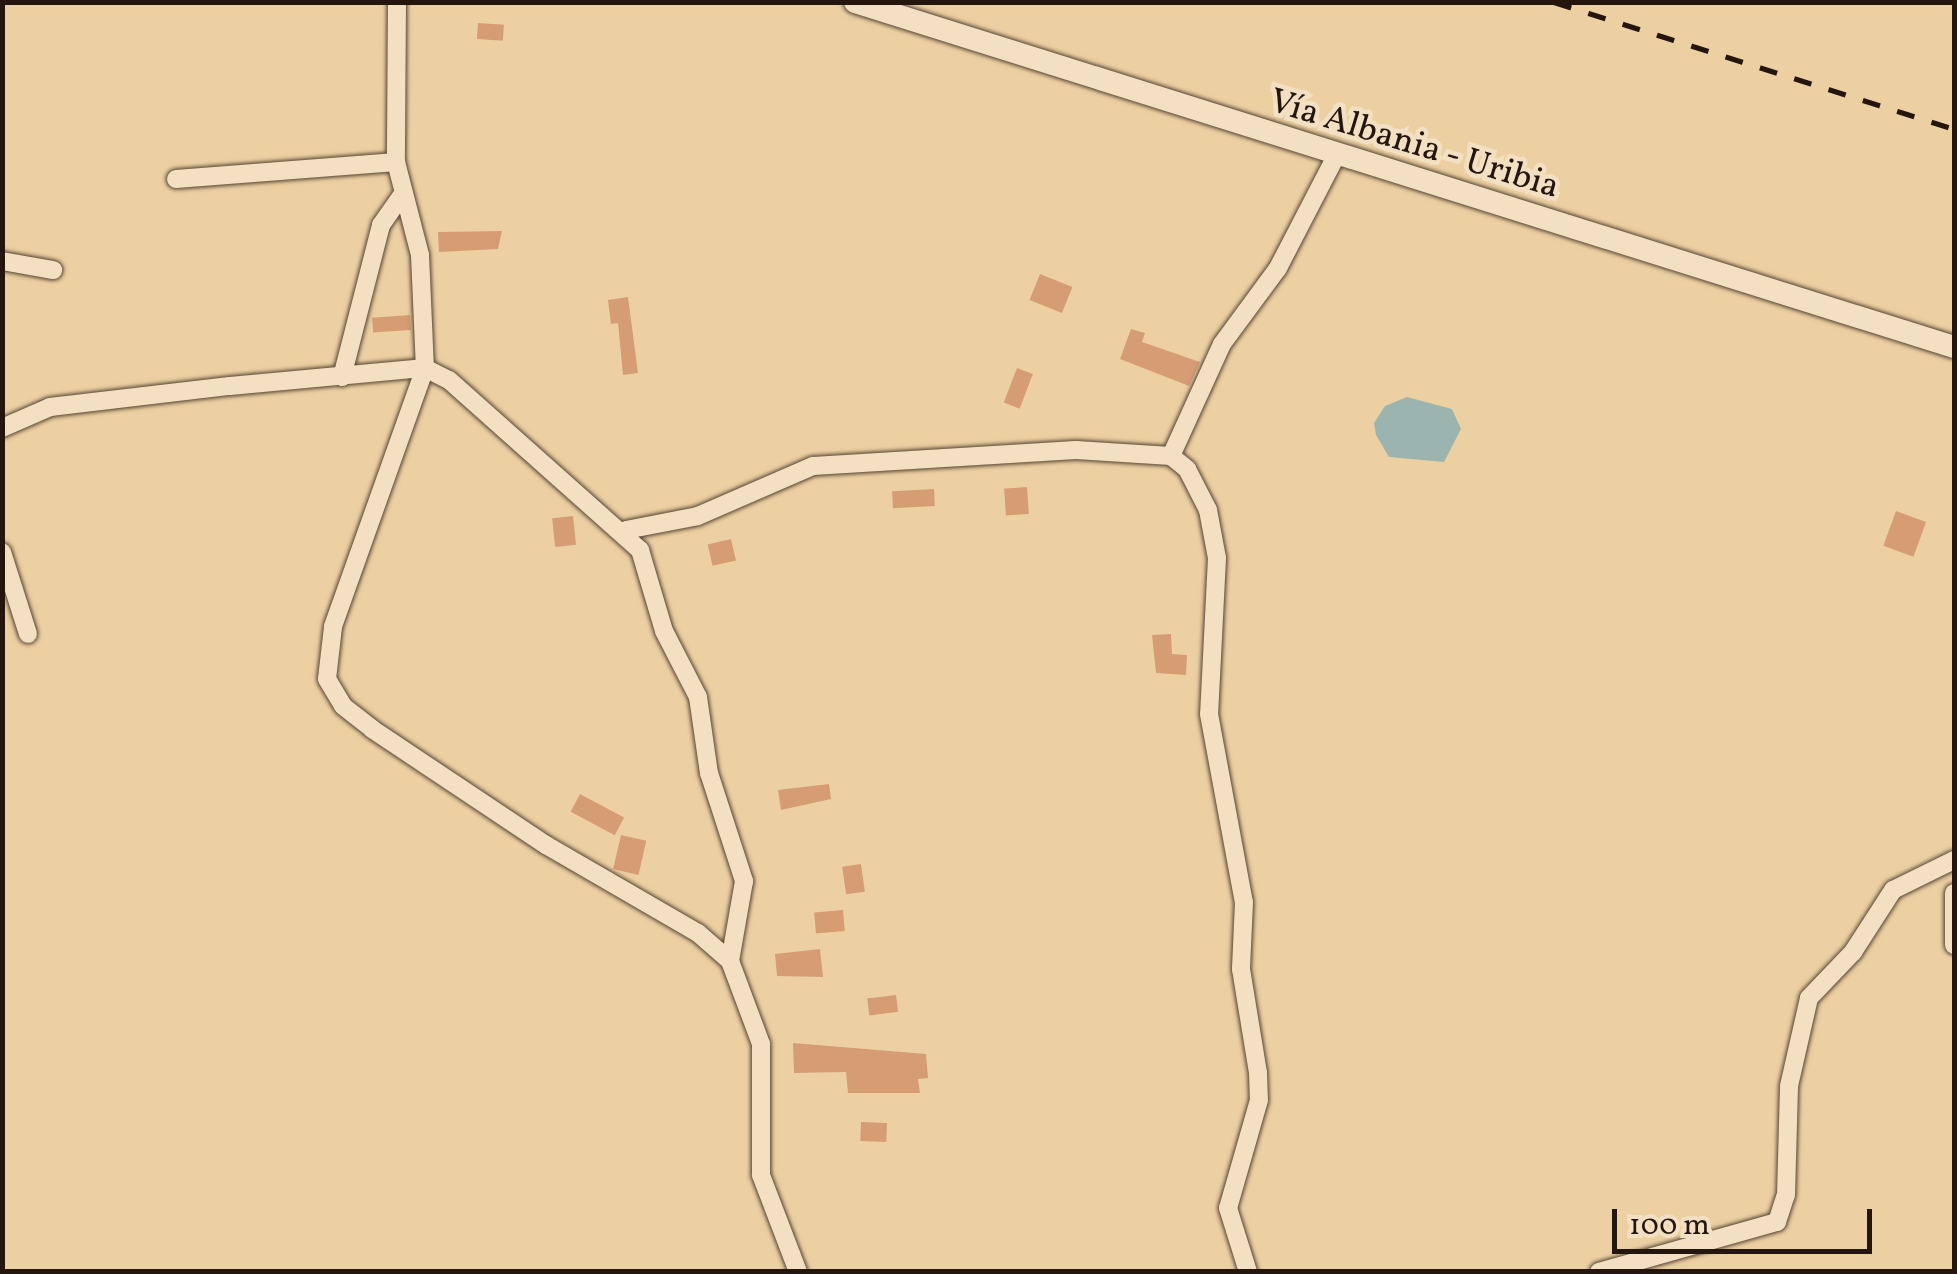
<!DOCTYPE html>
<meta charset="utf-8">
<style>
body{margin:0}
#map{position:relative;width:1957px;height:1274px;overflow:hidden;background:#edd0a2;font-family:Vollkorn,serif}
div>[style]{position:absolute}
.water>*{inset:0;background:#9cb4af}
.building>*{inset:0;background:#d69d75;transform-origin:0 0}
.roads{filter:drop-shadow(0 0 2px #564434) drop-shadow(0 0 2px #564434)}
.street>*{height:18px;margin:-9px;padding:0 9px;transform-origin:9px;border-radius:9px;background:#f3e0c3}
.secondary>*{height:22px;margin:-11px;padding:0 11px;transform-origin:11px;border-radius:11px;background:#f3e0c3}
.rail>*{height:5px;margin-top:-2.5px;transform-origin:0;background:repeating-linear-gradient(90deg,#24160f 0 18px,transparent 0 36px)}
span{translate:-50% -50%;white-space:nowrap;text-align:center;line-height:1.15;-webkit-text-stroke:9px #f3e0c3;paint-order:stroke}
.street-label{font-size:35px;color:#24160f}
.frame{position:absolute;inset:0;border:5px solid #24160f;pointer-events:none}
.scale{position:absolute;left:1612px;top:1209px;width:260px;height:45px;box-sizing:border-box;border:5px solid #24160f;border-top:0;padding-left:12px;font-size:30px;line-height:35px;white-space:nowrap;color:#24160f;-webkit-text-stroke:8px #f3e0c3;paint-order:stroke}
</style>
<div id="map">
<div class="water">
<i style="clip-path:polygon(1407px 397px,1452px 409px,1461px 429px,1444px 462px,1389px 457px,1376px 435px,1374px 423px,1385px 406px)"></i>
</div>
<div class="building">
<i style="left:478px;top:23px;width:26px;height:16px;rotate:4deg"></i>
<i style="clip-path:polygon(502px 231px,498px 249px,439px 252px,438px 232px)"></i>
<i style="left:1040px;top:274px;width:35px;height:28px;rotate:22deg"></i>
<i style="clip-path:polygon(628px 297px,638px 373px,623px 375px,618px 323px,611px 324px,608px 300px)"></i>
<i style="left:410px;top:315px;width:15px;height:38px;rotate:86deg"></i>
<i style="clip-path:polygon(1131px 329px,1145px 333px,1142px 342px,1200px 362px,1189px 386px,1120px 359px)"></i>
<i style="left:1017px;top:368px;width:17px;height:37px;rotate:21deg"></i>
<i style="left:1027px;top:487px;width:27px;height:23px;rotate:86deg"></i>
<i style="left:934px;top:489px;width:17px;height:42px;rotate:87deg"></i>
<i style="left:1896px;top:511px;width:32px;height:37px;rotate:20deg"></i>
<i style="left:573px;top:516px;width:29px;height:21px;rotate:84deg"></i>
<i style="left:731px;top:539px;width:22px;height:24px;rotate:77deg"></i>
<i style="clip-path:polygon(1171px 634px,1172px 654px,1187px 655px,1186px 675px,1156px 673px,1152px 635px)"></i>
<i style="clip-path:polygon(829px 784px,831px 799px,781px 810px,778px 790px)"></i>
<i style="left:580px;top:794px;width:50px;height:20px;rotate:28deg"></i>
<i style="left:621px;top:835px;width:26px;height:35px;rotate:13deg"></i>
<i style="left:861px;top:864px;width:28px;height:19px;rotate:82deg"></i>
<i style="left:843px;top:910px;width:21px;height:29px;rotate:85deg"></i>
<i style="clip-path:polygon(820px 949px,823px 977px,777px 976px,775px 954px)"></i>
<i style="left:896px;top:995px;width:17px;height:29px;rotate:83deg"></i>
<i style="clip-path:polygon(793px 1043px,926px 1054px,928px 1078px,918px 1079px,920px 1093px,848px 1093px,846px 1072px,794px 1073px)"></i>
<i style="left:861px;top:1122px;width:26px;height:19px;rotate:2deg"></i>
</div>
<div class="roads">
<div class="street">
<i style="left:397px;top:2px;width:160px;rotate:90.4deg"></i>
<i style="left:396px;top:162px;width:96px;rotate:75.5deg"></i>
<i style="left:420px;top:255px;width:113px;rotate:87.5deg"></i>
<i style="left:425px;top:368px;width:275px;rotate:109.6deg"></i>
<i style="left:333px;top:627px;width:52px;rotate:96.6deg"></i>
<i style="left:327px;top:679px;width:31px;rotate:59deg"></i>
<i style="left:343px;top:706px;width:37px;rotate:38deg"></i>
<i style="left:372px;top:729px;width:209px;rotate:33.7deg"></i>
<i style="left:546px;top:845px;width:176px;rotate:30.1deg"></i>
<i style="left:698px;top:933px;width:43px;rotate:41.2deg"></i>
<i style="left:730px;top:961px;width:89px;rotate:69.5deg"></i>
<i style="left:761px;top:1044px;width:131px;rotate:90deg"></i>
<i style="left:761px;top:1175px;width:104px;rotate:69.1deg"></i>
<i style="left:176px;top:179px;width:221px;rotate:-4.4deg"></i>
<i style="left:2px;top:261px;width:52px;rotate:10deg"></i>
<i style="left:342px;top:377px;width:157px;rotate:-75.6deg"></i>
<i style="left:381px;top:225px;width:38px;rotate:-55deg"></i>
<i style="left:2px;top:428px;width:52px;rotate:-23.6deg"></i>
<i style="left:50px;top:407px;width:181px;rotate:-6.7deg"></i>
<i style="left:230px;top:386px;width:196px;rotate:-5.3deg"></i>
<i style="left:425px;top:368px;width:27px;rotate:27deg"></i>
<i style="left:449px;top:380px;width:256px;rotate:41.7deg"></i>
<i style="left:640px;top:550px;width:84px;rotate:73.5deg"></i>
<i style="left:664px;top:631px;width:74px;rotate:62.7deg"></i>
<i style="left:698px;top:697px;width:77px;rotate:81.8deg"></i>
<i style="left:709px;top:773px;width:114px;rotate:72deg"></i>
<i style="left:744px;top:881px;width:81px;rotate:99.9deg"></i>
<i style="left:1171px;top:456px;width:123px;rotate:-65.5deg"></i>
<i style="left:1222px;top:344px;width:94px;rotate:-53.6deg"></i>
<i style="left:1278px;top:268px;width:124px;rotate:-62.6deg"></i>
<i style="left:626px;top:530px;width:73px;rotate:-11deg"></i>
<i style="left:698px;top:516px;width:125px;rotate:-23.5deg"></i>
<i style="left:813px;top:466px;width:263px;rotate:-3.5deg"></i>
<i style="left:1076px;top:450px;width:95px;rotate:3.6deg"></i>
<i style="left:1171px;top:456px;width:21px;rotate:39deg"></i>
<i style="left:1187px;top:469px;width:46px;rotate:62.9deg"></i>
<i style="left:1208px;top:510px;width:49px;rotate:79.4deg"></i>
<i style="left:1217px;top:558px;width:156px;rotate:92.9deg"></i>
<i style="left:1209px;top:714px;width:191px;rotate:79.5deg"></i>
<i style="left:1244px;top:902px;width:67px;rotate:92.6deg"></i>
<i style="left:1241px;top:969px;width:105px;rotate:80.7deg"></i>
<i style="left:1258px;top:1073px;width:27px;rotate:88deg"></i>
<i style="left:1259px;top:1100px;width:112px;rotate:106deg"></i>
<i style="left:1228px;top:1208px;width:67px;rotate:72.6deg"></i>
<i style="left:2px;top:552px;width:86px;rotate:72.4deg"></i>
<i style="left:1954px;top:893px;width:52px;rotate:90deg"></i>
<i style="left:1599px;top:1272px;width:185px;rotate:-15.7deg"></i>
<i style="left:1777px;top:1222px;width:28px;rotate:-72deg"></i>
<i style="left:1786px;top:1195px;width:109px;rotate:-88.4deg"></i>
<i style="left:1789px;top:1086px;width:90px;rotate:-77.2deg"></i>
<i style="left:1809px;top:998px;width:64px;rotate:-46.3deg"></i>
<i style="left:1853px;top:952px;width:74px;rotate:-57.2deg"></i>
<i style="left:1893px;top:890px;width:68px;rotate:-26.2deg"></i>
</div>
<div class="secondary">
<i style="left:855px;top:2px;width:1152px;rotate:17.43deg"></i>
</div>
</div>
<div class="rail">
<i style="left:1554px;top:2px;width:420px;rotate:17.6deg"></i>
</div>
<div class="street-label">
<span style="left:1414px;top:145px;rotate:17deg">Vía Albania - Uribia</span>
</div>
<div class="frame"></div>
<div class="scale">100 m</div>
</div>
